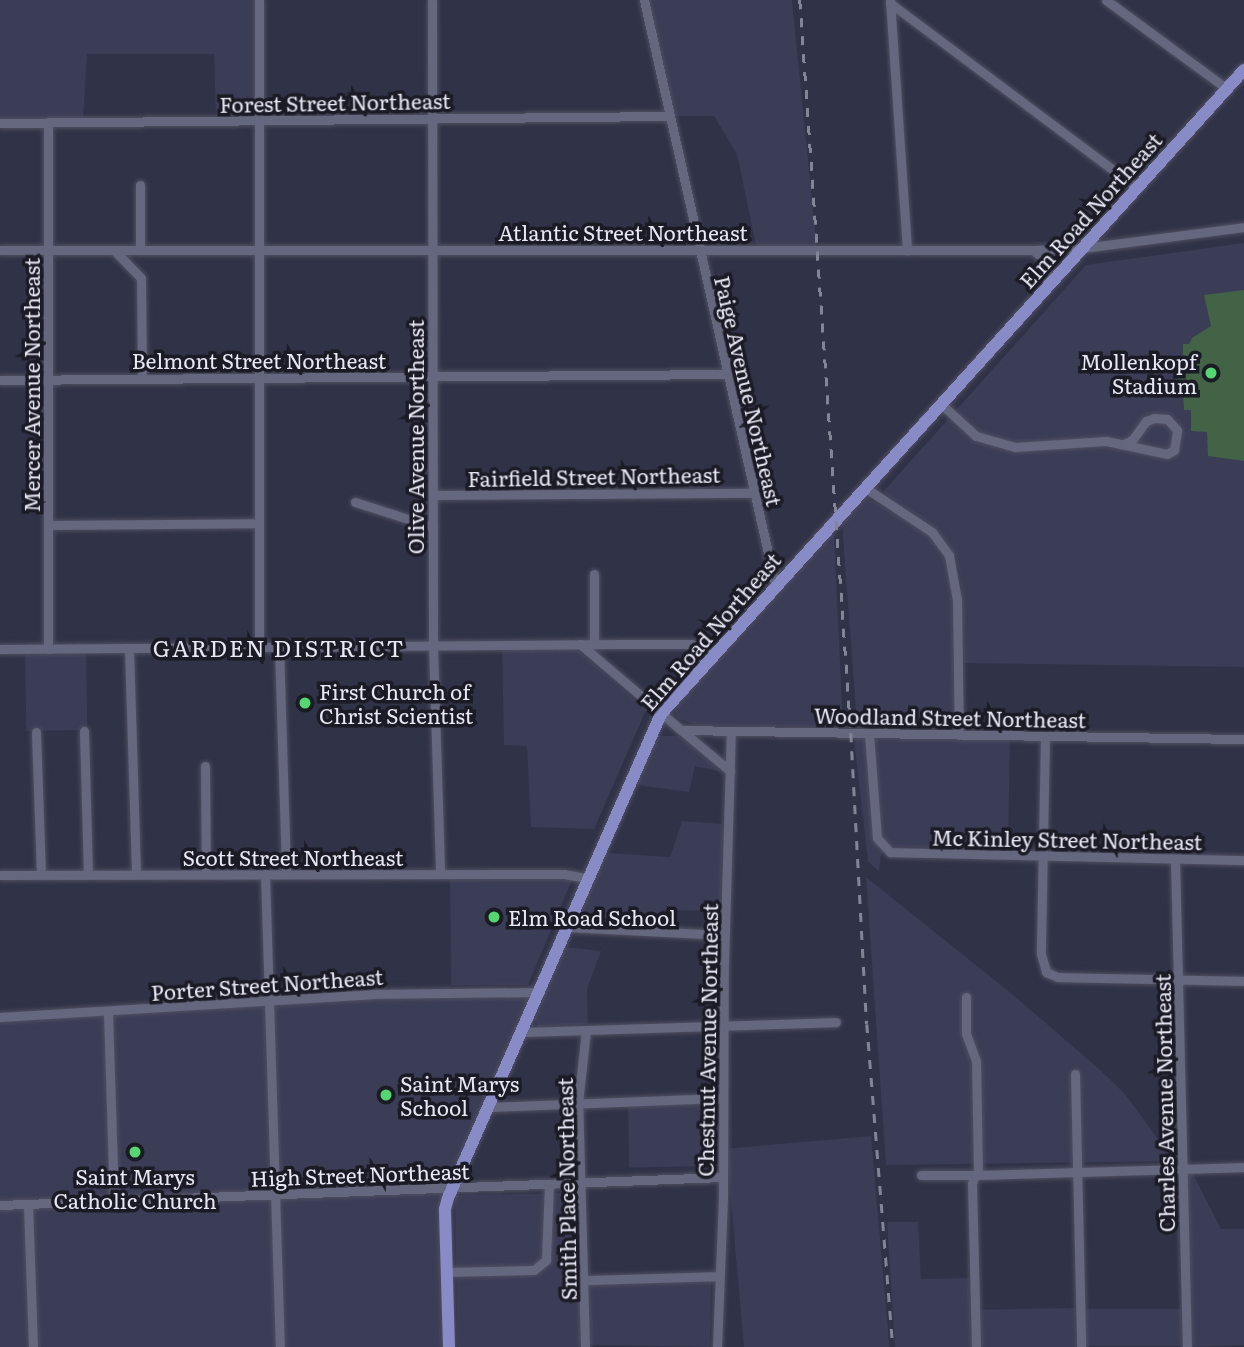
<!DOCTYPE html>
<style>
body{margin:0}
#map{position:relative;width:1244px;height:1347px;overflow:hidden;background:#303247;font-family:Literata,serif}
div>[style]{position:absolute}
.built>*{inset:0;background:#3b3c56;transform-origin:0 0}
.green>*{inset:0;background:#426346}
.roads{filter:drop-shadow(0 0 2px #4f4f61) drop-shadow(0 0 2px #4f4f61)}
.minor>*{height:9px;margin:-4.5px;padding:0 4.5px;transform-origin:4.5px;border-radius:4.5px;background:#65677f}
.major>*{height:12px;margin:-6px;padding:0 6px;transform-origin:6px;border-radius:6px;background:#888bc5}
.rail>*{height:2.5px;margin-top:-1.25px;transform-origin:0;background:repeating-linear-gradient(90deg,#838597 0 9px,transparent 0 18px)}
.dots>*{width:19px;height:19px;translate:-50% -50%;box-sizing:border-box;border:4px solid #1a1b24;border-radius:50%}
span{translate:-50% -50%;white-space:nowrap;text-align:center;line-height:1.15;-webkit-text-stroke:7px #1a1b24;paint-order:stroke}
.street-label{font-size:21px;color:#e7e8f6}
.poi-label{font-size:21px;color:#e7e8f6}
.right{translate:-100% -50%;text-align:right}
.left{translate:0 -50%;text-align:left}
.neighbourhood-label{font-size:23px;color:#e7e8f6;letter-spacing:2px}
</style>
<div id="map">
<div class="built">
<i style="clip-path:polygon(0 0,259px 0,259px 120px,216px 120px,214px 54px,87px 54px,83px 121px,0 123px)"></i>
<i style="clip-path:polygon(644px 0,792px 0,817px 250px,757px 250px,737px 154px,714px 116px,670px 116px)"></i>
<i style="clip-path:polygon(1244px 243px,1244px 667px,964px 663px,961px 578px,956px 556px,936px 529px,883px 492px,1086px 265px)"></i>
<i style="clip-path:polygon(866px 497px,929px 534px,947px 562px,952px 594px,955px 727px,857px 724px,842px 524px)"></i>
<i style="clip-path:polygon(834px 533px,843px 727px,695px 725px,677px 718px,675px 711px,679px 704px)"></i>
<i style="clip-path:polygon(502px 649px,577px 649px,646px 710px,594px 829px,531px 827px,527px 746px,504px 745px)"></i>
<i style="left:86px;top:652px;width:78px;height:61px;rotate:89deg"></i>
<i style="clip-path:polygon(657px 736px,680px 736px,722px 772px,695px 766px,689px 792px,637px 785px)"></i>
<i style="clip-path:polygon(854px 739px,1010px 740px,1008px 851px,890px 846px,881px 855px,879px 871px,868px 862px)"></i>
<i style="clip-path:polygon(682px 821px,723px 824px,720px 911px,661px 910px,657px 930px,576px 924px,606px 853px,670px 857px)"></i>
<i style="clip-path:polygon(866px 877px,1012px 994px,1098px 1068px,1125px 1094px,1174px 1161px,886px 1165px)"></i>
<i style="clip-path:polygon(450px 880px,572px 880px,528px 985px,451px 985px)"></i>
<i style="clip-path:polygon(565px 947px,601px 951px,587px 989px,588px 1024px,539px 1027px,534px 1020px)"></i>
<i style="clip-path:polygon(537px 992px,448px 1198px,449px 1347px,0 1347px,0 1017px,372px 994px)"></i>
<i style="left:718px;top:1102px;width:64px;height:90px;rotate:89deg"></i>
<i style="left:871px;top:1136px;width:212px;height:145px;rotate:85deg"></i>
<i style="clip-path:polygon(1185px 1172px,1192px 1172px,1221px 1229px,1244px 1229px,1244px 1345px,1196px 1347px,1191px 1342px)"></i>
<i style="left:578px;top:1193px;width:154px;height:123px;rotate:89deg"></i>
<i style="clip-path:polygon(918px 1222px,921px 1279px,969px 1278px,972px 1347px,895px 1347px,887px 1222px)"></i>
<i style="left:711px;top:1281px;width:66px;height:123px;rotate:91deg"></i>
<i style="left:1075px;top:1308px;width:39px;height:96px;rotate:89deg"></i>
<i style="left:1181px;top:1309px;width:37px;height:96px;rotate:90deg"></i>
</div>
<div class="green">
<i style="clip-path:polygon(1244px 290px,1244px 461px,1208px 456px,1207px 432px,1191px 431px,1191px 410px,1184px 410px,1183px 391px,1179px 391px,1179px 364px,1183px 364px,1183px 344px,1189px 344px,1192px 338px,1211px 326px,1204px 295px)"></i>
</div>
<div class="roads">
<div class="minor">
<i style="left:259px;top:0;width:647px;rotate:90deg"></i>
<i style="left:432px;top:0;width:646px;rotate:89.91deg"></i>
<i style="left:433px;top:646px;width:228px;rotate:88.2deg"></i>
<i style="left:644px;top:0;width:599px;rotate:77.36deg"></i>
<i style="left:890px;top:0;width:251px;rotate:86.1deg"></i>
<i style="left:1106px;top:0;width:149px;rotate:36.3deg"></i>
<i style="left:890px;top:3px;width:309px;rotate:36.8deg"></i>
<i style="left:48px;top:122px;width:527px;rotate:90deg"></i>
<i style="left:0;top:123px;width:670px;rotate:-0.6deg"></i>
<i style="left:140px;top:185px;width:65px;rotate:90deg"></i>
<i style="left:0;top:250px;width:1033px"></i>
<i style="left:1033px;top:250px;width:50px;rotate:-2.3deg"></i>
<i style="left:1083px;top:248px;width:162px;rotate:-7.4deg"></i>
<i style="left:114px;top:250px;width:39px;rotate:46deg"></i>
<i style="left:141px;top:278px;width:101px;rotate:89.4deg"></i>
<i style="left:1033px;top:250px;width:17px;rotate:40deg"></i>
<i style="left:1046px;top:261px;width:24px;rotate:85deg"></i>
<i style="left:0;top:380px;width:728px;rotate:-0.47deg"></i>
<i style="left:940px;top:403px;width:49px;rotate:42.5deg"></i>
<i style="left:976px;top:436px;width:41px;rotate:15.8deg"></i>
<i style="left:1015px;top:447px;width:91px;rotate:-3.8deg"></i>
<i style="left:1106px;top:441px;width:62px;rotate:12deg"></i>
<i style="left:1167px;top:454px;width:8px;rotate:-30deg"></i>
<i style="left:1174px;top:450px;width:20px;rotate:-81deg"></i>
<i style="left:1177px;top:430px;width:15px;rotate:-132deg"></i>
<i style="left:1167px;top:419px;width:13px;rotate:-176deg"></i>
<i style="left:1154px;top:418px;width:9px;rotate:159deg"></i>
<i style="left:1146px;top:421px;width:24px;rotate:126deg"></i>
<i style="left:1132px;top:440px;width:9px;rotate:153deg"></i>
<i style="left:864px;top:487px;width:82px;rotate:33.5deg"></i>
<i style="left:932px;top:532px;width:29px;rotate:54deg"></i>
<i style="left:949px;top:555px;width:46px;rotate:79.9deg"></i>
<i style="left:957px;top:600px;width:135px;rotate:89.2deg"></i>
<i style="left:434px;top:495px;width:320px;rotate:-0.4deg"></i>
<i style="left:355px;top:502px;width:82px;rotate:17.8deg"></i>
<i style="left:48px;top:525px;width:211px;rotate:-0.5deg"></i>
<i style="left:594px;top:574px;width:70px;rotate:90deg"></i>
<i style="left:580px;top:644px;width:133px;rotate:40.4deg"></i>
<i style="left:681px;top:730px;width:563px;rotate:0.92deg"></i>
<i style="left:279px;top:647px;width:227px;rotate:88.2deg"></i>
<i style="left:0;top:649px;width:622px;rotate:-0.46deg"></i>
<i style="left:622px;top:644px;width:69px"></i>
<i style="left:691px;top:644px;width:25px;rotate:14deg"></i>
<i style="left:129px;top:649px;width:225px;rotate:88.2deg"></i>
<i style="left:681px;top:730px;width:64px;rotate:39.9deg"></i>
<i style="left:84px;top:731px;width:143px;rotate:88.4deg"></i>
<i style="left:36px;top:732px;width:142px;rotate:88deg"></i>
<i style="left:869px;top:734px;width:104px;rotate:85.6deg"></i>
<i style="left:877px;top:838px;width:19px;rotate:47deg"></i>
<i style="left:890px;top:852px;width:354px;rotate:1.3deg"></i>
<i style="left:1045px;top:737px;width:217px;rotate:91.1deg"></i>
<i style="left:1041px;top:954px;width:19px;rotate:74deg"></i>
<i style="left:1046px;top:972px;width:13px;rotate:23deg"></i>
<i style="left:1058px;top:977px;width:186px;rotate:1.2deg"></i>
<i style="left:205px;top:766px;width:108px;rotate:89.5deg"></i>
<i style="left:1175px;top:859px;width:488px;rotate:88.6deg"></i>
<i style="left:265px;top:874px;width:473px;rotate:88.2deg"></i>
<i style="left:0;top:875px;width:564px;rotate:-0.1deg"></i>
<i style="left:564px;top:874px;width:22px;rotate:10deg"></i>
<i style="left:565px;top:927px;width:160px;rotate:2.9deg"></i>
<i style="left:108px;top:1012px;width:189px;rotate:88.2deg"></i>
<i style="left:0;top:1017px;width:373px;rotate:-3.5deg"></i>
<i style="left:372px;top:994px;width:165px;rotate:-0.7deg"></i>
<i style="left:520px;top:1032px;width:316px;rotate:-1.8deg"></i>
<i style="left:1075px;top:1074px;width:273px;rotate:88.7deg"></i>
<i style="left:488px;top:1107px;width:234px;rotate:-2.2deg"></i>
<i style="left:921px;top:1175px;width:54px"></i>
<i style="left:975px;top:1175px;width:4px;rotate:-45deg"></i>
<i style="left:978px;top:1172px;width:111px;rotate:-91deg"></i>
<i style="left:976px;top:1061px;width:29px;rotate:-110deg"></i>
<i style="left:966px;top:1034px;width:37px;rotate:-90deg"></i>
<i style="left:28px;top:1204px;width:143px;rotate:88deg"></i>
<i style="left:0;top:1205px;width:723px;rotate:-2.22deg"></i>
<i style="left:446px;top:1272px;width:88px;rotate:-1.3deg"></i>
<i style="left:534px;top:1270px;width:16px;rotate:-40deg"></i>
<i style="left:546px;top:1260px;width:76px;rotate:-87.7deg"></i>
<i style="left:585px;top:1280px;width:133px;rotate:-1.7deg"></i>
<i style="left:585px;top:1347px;width:244px;rotate:-91.6deg"></i>
<i style="left:578px;top:1103px;width:73px;rotate:-83.7deg"></i>
<i style="left:717px;top:1347px;width:150px;rotate:-87.7deg"></i>
<i style="left:723px;top:1197px;width:234px;rotate:-89.8deg"></i>
<i style="left:724px;top:963px;width:230px;rotate:-88.3deg"></i>
<i style="left:976px;top:1347px;width:164px;rotate:-91.4deg"></i>
<i style="left:972px;top:1183px;width:9px;rotate:-69deg"></i>
<i style="left:975px;top:1175px;width:269px;rotate:-1.7deg"></i>
</div>
<div class="major">
<i style="left:449px;top:1347px;width:138px;rotate:-91.7deg"></i>
<i style="left:445px;top:1209px;width:11px;rotate:-75deg"></i>
<i style="left:448px;top:1198px;width:529px;rotate:-66.25deg"></i>
<i style="left:661px;top:714px;width:869px;rotate:-47.85deg"></i>
</div>
</div>
<div class="rail">
<i style="left:800px;top:0;width:735px;rotate:86.02deg"></i>
<i style="left:851px;top:733px;width:291px;rotate:86.9deg"></i>
<i style="left:867px;top:1024px;width:324px;rotate:85.4deg"></i>
</div>
<div class="dots">
<i style="left:1211px;top:373px;background:#56d671"></i>
<i style="left:305px;top:703px;background:#56d671"></i>
<i style="left:494px;top:917px;background:#56d671"></i>
<i style="left:386px;top:1095px;background:#56d671"></i>
<i style="left:135px;top:1152px;background:#56d671"></i>
</div>
<div class="street-label">
<span style="left:335px;top:102px;rotate:-1deg">Forest Street Northeast</span>
<span style="left:1090px;top:210px;rotate:-48deg">Elm Road Northeast</span>
<span style="left:623px;top:232px">Atlantic Street Northeast</span>
<span style="left:259px;top:360px">Belmont Street Northeast</span>
<span style="left:31px;top:385px;rotate:-90deg">Mercer Avenue Northeast</span>
<span style="left:749px;top:391px;rotate:77deg">Paige Avenue Northeast</span>
<span style="left:415px;top:437px;rotate:-90deg">Olive Avenue Northeast</span>
<span style="left:594px;top:476px;rotate:-1deg">Fairfield Street Northeast</span>
<span style="left:710px;top:631px;rotate:-49deg">Elm Road Northeast</span>
<span style="left:950px;top:717px;rotate:1deg">Woodland Street Northeast</span>
<span style="left:1067px;top:839px;rotate:1deg">Mc Kinley Street Northeast</span>
<span style="left:293px;top:857px">Scott Street Northeast</span>
<span style="left:267px;top:984px;rotate:-4deg">Porter Street Northeast</span>
<span style="left:707px;top:1040px;rotate:-89deg">Chestnut Avenue Northeast</span>
<span style="left:1164px;top:1103px;rotate:-91deg">Charles Avenue Northeast</span>
<span style="left:360px;top:1174px;rotate:-2deg">High Street Northeast</span>
<span style="left:566px;top:1189px;rotate:-91deg">Smith Place Northeast</span>
</div>
<div class="poi-label">
<span class="right" style="left:1197px;top:373px">Mollenkopf<br>Stadium</span>
<span class="left" style="left:319px;top:703px">First Church of<br>Christ Scientist</span>
<span class="left" style="left:508px;top:917px">Elm Road School</span>
<span class="left" style="left:400px;top:1095px">Saint Marys<br>School</span>
<span style="left:135px;top:1188px">Saint Marys<br>Catholic Church</span>
</div>
<div class="neighbourhood-label">
<span style="left:279px;top:647px">GARDEN DISTRICT</span>
</div>
</div>
